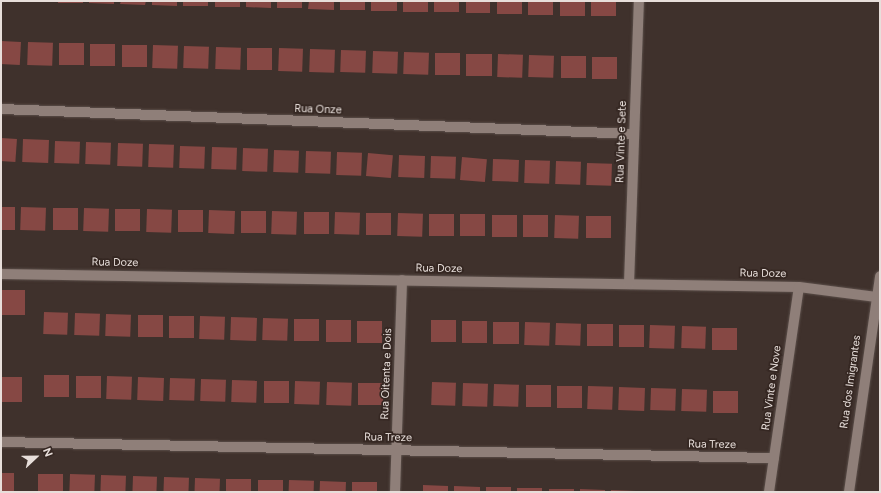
<!DOCTYPE html>
<style>
body{margin:0}
#map{position:relative;width:881px;height:493px;overflow:hidden;background:#3f312c;font-family:Figtree,sans-serif}
div>[style]{position:absolute}
.building>*{inset:0;background:#864844;transform-origin:0 0}
.roads{filter:drop-shadow(0 0 1px #5c504b) drop-shadow(0 0 1px #5c504b)}
.minor>*{height:10px;margin:-5px;padding:0 5px;transform-origin:5px;border-radius:5px;background:#8f7f79}
span{translate:-50% -50%;white-space:nowrap;text-align:center;line-height:1.15;-webkit-text-stroke:3.5px #352722;paint-order:stroke}
.street-label{font-size:11px;color:#e7deda}
.frame{position:absolute;inset:0;border:2px solid #e7deda;pointer-events:none}
.north{position:absolute;left:16px;top:437px;width:40px;height:40px;-webkit-text-stroke:3px #352722;paint-order:stroke;rotate:68deg;font-size:11px;font-weight:700;line-height:16px;text-align:center;color:#e7deda}
.north::after{content:'';display:block;margin:auto;width:14px;height:18px;background:#e7deda;clip-path:polygon(50% 0,100% 100%,50% 72%,0 100%)}
</style>
<div id="map">
<div class="building">
<i style="left:58px;top:1px;width:25px;height:2px"></i>
<i style="clip-path:polygon(89px 1px,114px 1px,114px 4px,89px 3px)"></i>
<i style="clip-path:polygon(121px 1px,146px 1px,145px 5px,120px 4px)"></i>
<i style="clip-path:polygon(152px 1px,177px 1px,177px 6px,152px 5px)"></i>
<i style="left:183px;top:1px;width:25px;height:5px"></i>
<i style="left:215px;top:1px;width:25px;height:6px"></i>
<i style="clip-path:polygon(246px 1px,271px 1px,271px 8px,246px 7px)"></i>
<i style="left:277px;top:1px;width:25px;height:7px"></i>
<i style="clip-path:polygon(309px 1px,334px 1px,334px 10px,308px 9px)"></i>
<i style="left:340px;top:1px;width:25px;height:9px"></i>
<i style="left:371px;top:1px;width:26px;height:10px"></i>
<i style="left:403px;top:1px;width:25px;height:11px"></i>
<i style="left:434px;top:1px;width:25px;height:11px"></i>
<i style="left:466px;top:1px;width:24px;height:12px"></i>
<i style="left:497px;top:1px;width:25px;height:13px"></i>
<i style="left:528px;top:1px;width:25px;height:14px"></i>
<i style="left:560px;top:1px;width:25px;height:15px"></i>
<i style="left:591px;top:1px;width:25px;height:15px"></i>
<i style="left:1px;top:41px;width:20px;height:23px;rotate:3deg"></i>
<i style="left:28px;top:42px;width:25px;height:23px;rotate:2deg"></i>
<i style="left:59px;top:43px;width:25px;height:22px"></i>
<i style="left:90px;top:44px;width:25px;height:22px"></i>
<i style="left:122px;top:45px;width:25px;height:22px"></i>
<i style="left:153px;top:45px;width:25px;height:23px;rotate:2deg"></i>
<i style="left:184px;top:46px;width:25px;height:22px;rotate:2deg"></i>
<i style="left:216px;top:47px;width:25px;height:22px;rotate:2deg"></i>
<i style="left:247px;top:48px;width:25px;height:22px"></i>
<i style="left:279px;top:48px;width:24px;height:23px;rotate:2deg"></i>
<i style="left:310px;top:49px;width:25px;height:23px;rotate:2deg"></i>
<i style="left:341px;top:50px;width:25px;height:22px;rotate:2deg"></i>
<i style="left:373px;top:51px;width:25px;height:22px;rotate:2deg"></i>
<i style="left:404px;top:52px;width:25px;height:22px;rotate:2deg"></i>
<i style="left:435px;top:53px;width:25px;height:22px"></i>
<i style="left:466px;top:54px;width:26px;height:22px"></i>
<i style="left:498px;top:54px;width:25px;height:23px;rotate:2deg"></i>
<i style="left:529px;top:55px;width:25px;height:22px;rotate:2deg"></i>
<i style="left:561px;top:56px;width:25px;height:22px"></i>
<i style="left:592px;top:57px;width:25px;height:22px"></i>
<i style="left:1px;top:138px;width:16px;height:23px;rotate:4deg"></i>
<i style="left:23px;top:139px;width:26px;height:23px;rotate:2deg"></i>
<i style="left:55px;top:141px;width:25px;height:22px;rotate:2deg"></i>
<i style="left:86px;top:142px;width:25px;height:22px;rotate:2deg"></i>
<i style="left:118px;top:143px;width:25px;height:23px;rotate:2deg"></i>
<i style="left:149px;top:144px;width:25px;height:23px;rotate:2deg"></i>
<i style="left:180px;top:146px;width:25px;height:22px;rotate:2deg"></i>
<i style="left:212px;top:147px;width:25px;height:22px;rotate:2deg"></i>
<i style="left:243px;top:148px;width:25px;height:23px;rotate:2deg"></i>
<i style="left:274px;top:150px;width:25px;height:22px;rotate:2deg"></i>
<i style="left:306px;top:151px;width:25px;height:22px;rotate:2deg"></i>
<i style="left:337px;top:152px;width:25px;height:23px;rotate:2deg"></i>
<i style="left:368px;top:153px;width:25px;height:23px;rotate:5deg"></i>
<i style="left:399px;top:155px;width:26px;height:22px;rotate:2deg"></i>
<i style="left:431px;top:156px;width:25px;height:22px;rotate:2deg"></i>
<i style="left:462px;top:157px;width:25px;height:23px;rotate:5deg"></i>
<i style="left:493px;top:159px;width:26px;height:22px;rotate:2deg"></i>
<i style="left:525px;top:160px;width:25px;height:23px;rotate:2deg"></i>
<i style="left:556px;top:161px;width:25px;height:23px;rotate:2deg"></i>
<i style="left:587px;top:163px;width:25px;height:22px;rotate:2deg"></i>
<i style="left:1px;top:207px;width:14px;height:23px"></i>
<i style="left:21px;top:207px;width:25px;height:23px;rotate:2deg"></i>
<i style="left:53px;top:208px;width:25px;height:22px"></i>
<i style="left:84px;top:208px;width:25px;height:23px;rotate:2deg"></i>
<i style="left:115px;top:209px;width:25px;height:22px"></i>
<i style="left:147px;top:209px;width:25px;height:23px;rotate:2deg"></i>
<i style="left:178px;top:210px;width:25px;height:22px"></i>
<i style="left:209px;top:210px;width:26px;height:23px;rotate:2deg"></i>
<i style="left:241px;top:211px;width:25px;height:22px"></i>
<i style="left:272px;top:211px;width:25px;height:23px;rotate:2deg"></i>
<i style="left:304px;top:212px;width:25px;height:22px"></i>
<i style="left:335px;top:212px;width:25px;height:22px;rotate:2deg"></i>
<i style="left:366px;top:213px;width:25px;height:22px"></i>
<i style="left:398px;top:213px;width:25px;height:23px;rotate:2deg"></i>
<i style="left:429px;top:214px;width:25px;height:22px"></i>
<i style="left:460px;top:214px;width:25px;height:22px"></i>
<i style="left:492px;top:215px;width:25px;height:22px"></i>
<i style="left:523px;top:215px;width:25px;height:22px"></i>
<i style="left:555px;top:215px;width:24px;height:23px;rotate:2deg"></i>
<i style="left:586px;top:216px;width:25px;height:22px"></i>
<i style="left:2px;top:290px;width:23px;height:25px"></i>
<i style="left:44px;top:312px;width:24px;height:22px;rotate:2deg"></i>
<i style="left:75px;top:313px;width:25px;height:22px;rotate:2deg"></i>
<i style="left:106px;top:314px;width:25px;height:22px;rotate:2deg"></i>
<i style="left:138px;top:315px;width:25px;height:22px"></i>
<i style="left:169px;top:316px;width:25px;height:22px"></i>
<i style="left:200px;top:316px;width:25px;height:23px;rotate:2deg"></i>
<i style="left:231px;top:317px;width:26px;height:23px;rotate:2deg"></i>
<i style="left:263px;top:318px;width:25px;height:22px;rotate:2deg"></i>
<i style="left:294px;top:319px;width:25px;height:22px"></i>
<i style="left:326px;top:320px;width:25px;height:22px"></i>
<i style="left:431px;top:320px;width:25px;height:22px"></i>
<i style="left:357px;top:321px;width:25px;height:22px"></i>
<i style="left:462px;top:321px;width:25px;height:22px"></i>
<i style="left:493px;top:322px;width:26px;height:22px"></i>
<i style="left:525px;top:322px;width:25px;height:23px;rotate:2deg"></i>
<i style="left:556px;top:323px;width:25px;height:22px;rotate:2deg"></i>
<i style="left:587px;top:324px;width:26px;height:22px"></i>
<i style="left:619px;top:325px;width:25px;height:22px"></i>
<i style="left:650px;top:325px;width:25px;height:23px;rotate:2deg"></i>
<i style="left:682px;top:326px;width:24px;height:22px;rotate:2deg"></i>
<i style="left:712px;top:328px;width:25px;height:22px"></i>
<i style="left:44px;top:375px;width:25px;height:22px"></i>
<i style="left:76px;top:376px;width:25px;height:22px"></i>
<i style="left:107px;top:376px;width:25px;height:23px;rotate:2deg"></i>
<i style="left:22px;top:377px;width:25px;height:21px;rotate:90deg"></i>
<i style="left:138px;top:377px;width:26px;height:23px;rotate:2deg"></i>
<i style="left:170px;top:378px;width:25px;height:22px;rotate:2deg"></i>
<i style="left:201px;top:379px;width:25px;height:22px;rotate:2deg"></i>
<i style="left:232px;top:380px;width:25px;height:22px;rotate:2deg"></i>
<i style="left:264px;top:381px;width:25px;height:22px"></i>
<i style="left:295px;top:381px;width:25px;height:23px;rotate:2deg"></i>
<i style="left:327px;top:382px;width:25px;height:23px;rotate:2deg"></i>
<i style="left:432px;top:382px;width:24px;height:23px;rotate:2deg"></i>
<i style="left:358px;top:383px;width:25px;height:22px"></i>
<i style="left:463px;top:383px;width:25px;height:23px;rotate:2deg"></i>
<i style="left:494px;top:384px;width:25px;height:22px;rotate:2deg"></i>
<i style="left:526px;top:385px;width:25px;height:22px"></i>
<i style="left:557px;top:386px;width:25px;height:22px"></i>
<i style="left:588px;top:386px;width:25px;height:23px;rotate:2deg"></i>
<i style="left:619px;top:387px;width:26px;height:23px;rotate:2deg"></i>
<i style="left:651px;top:388px;width:25px;height:22px;rotate:2deg"></i>
<i style="left:682px;top:389px;width:25px;height:22px;rotate:2deg"></i>
<i style="left:713px;top:391px;width:25px;height:22px"></i>
<i style="left:1px;top:473px;width:13px;height:19px"></i>
<i style="left:38px;top:474px;width:25px;height:18px"></i>
<i style="left:70px;top:474px;width:25px;height:18px;rotate:2deg"></i>
<i style="left:101px;top:475px;width:25px;height:17px;rotate:2deg"></i>
<i style="left:133px;top:476px;width:24px;height:16px;rotate:2deg"></i>
<i style="left:164px;top:477px;width:25px;height:15px;rotate:2deg"></i>
<i style="left:195px;top:478px;width:25px;height:14px;rotate:2deg"></i>
<i style="left:226px;top:479px;width:25px;height:13px"></i>
<i style="left:258px;top:480px;width:25px;height:12px"></i>
<i style="left:289px;top:480px;width:25px;height:12px;rotate:2deg"></i>
<i style="left:320px;top:481px;width:26px;height:11px;rotate:2deg"></i>
<i style="left:352px;top:482px;width:25px;height:10px"></i>
<i style="clip-path:polygon(423px 485px,448px 486px,448px 492px,423px 492px)"></i>
<i style="clip-path:polygon(454px 486px,480px 487px,480px 492px,454px 492px)"></i>
<i style="left:486px;top:487px;width:25px;height:5px"></i>
<i style="left:517px;top:488px;width:25px;height:4px"></i>
<i style="left:549px;top:489px;width:25px;height:3px"></i>
<i style="clip-path:polygon(580px 489px,605px 490px,605px 492px,580px 492px)"></i>
<i style="clip-path:polygon(611px 490px,636px 491px,636px 492px,611px 492px)"></i>
</div>
<div class="roads">
<div class="minor">
<i style="left:1px;top:109px;width:633px;rotate:2.26deg"></i>
<i style="left:1px;top:274px;width:798px;rotate:0.93deg"></i>
<i style="left:799px;top:287px;width:78px;rotate:7.4deg"></i>
<i style="left:629px;top:284px;width:283px;rotate:-88deg"></i>
<i style="left:1px;top:442px;width:773px;rotate:1.19deg"></i>
<i style="left:395px;top:492px;width:212px;rotate:-88.1deg"></i>
<i style="left:769px;top:492px;width:207px;rotate:-81.7deg"></i>
<i style="left:849px;top:492px;width:218px;rotate:-81.8deg"></i>
</div>
</div>
<div class="street-label">
<span style="left:318px;top:110px;rotate:2deg">Rua Onze</span>
<span style="left:622px;top:142px;rotate:-88deg">Rua Vinte e Sete</span>
<span style="left:115px;top:263px;rotate:1deg">Rua Doze</span>
<span style="left:439px;top:269px;rotate:1deg">Rua Doze</span>
<span style="left:763px;top:274px;rotate:1deg">Rua Doze</span>
<span style="left:387px;top:374px;rotate:-88deg">Rua Oitenta e Dois</span>
<span style="left:851px;top:382px;rotate:-82deg">Rua dos Imigrantes</span>
<span style="left:772px;top:388px;rotate:-82deg">Rua Vinte e Nove</span>
<span style="left:388px;top:438px;rotate:1deg">Rua Treze</span>
<span style="left:712px;top:445px;rotate:1deg">Rua Treze</span>
</div>
<div class="frame"></div>
<div class="north">N</div>
</div>
